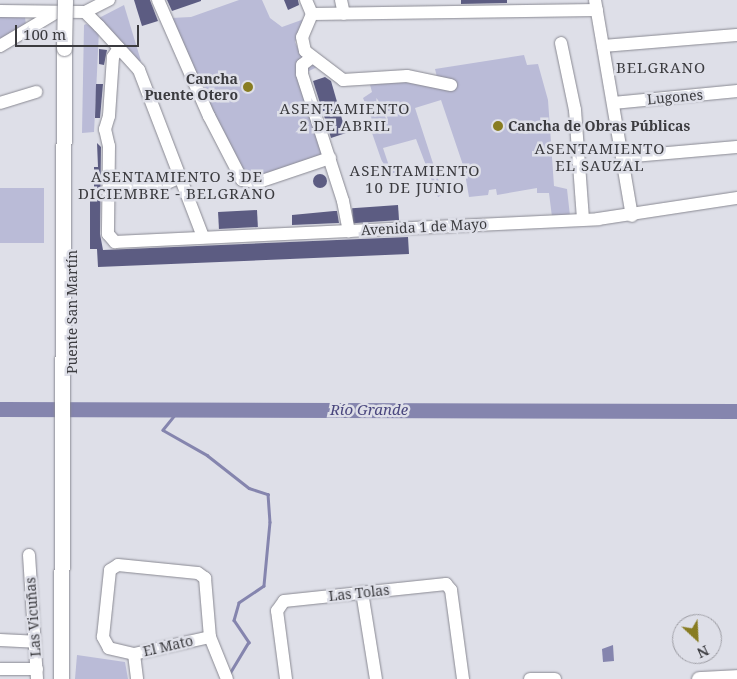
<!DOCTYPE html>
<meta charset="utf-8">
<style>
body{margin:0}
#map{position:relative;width:737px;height:679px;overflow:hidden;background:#dedfe8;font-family:"Noto Serif",serif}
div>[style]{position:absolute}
.green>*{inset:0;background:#babbd7;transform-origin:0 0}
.water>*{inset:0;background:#8585ae}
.stream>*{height:2.5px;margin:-1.25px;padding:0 1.25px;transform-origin:1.25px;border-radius:1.25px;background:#8585ae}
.river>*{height:15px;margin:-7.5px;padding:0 7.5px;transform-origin:7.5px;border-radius:7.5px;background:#8585ae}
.building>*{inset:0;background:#5c5c82;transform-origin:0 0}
.round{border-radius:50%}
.roads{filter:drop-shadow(0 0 1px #898992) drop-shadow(0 0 1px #898992)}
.minor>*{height:12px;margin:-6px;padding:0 6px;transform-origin:6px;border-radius:6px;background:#fff}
.major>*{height:15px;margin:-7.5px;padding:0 7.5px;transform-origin:7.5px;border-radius:7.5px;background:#fff}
.bridges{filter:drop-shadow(0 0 1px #898992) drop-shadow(0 0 1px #898992)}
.major-bridge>*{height:15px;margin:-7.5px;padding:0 7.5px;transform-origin:7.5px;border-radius:7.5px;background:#fff}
.dots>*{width:14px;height:14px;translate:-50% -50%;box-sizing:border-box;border:2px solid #dedfe8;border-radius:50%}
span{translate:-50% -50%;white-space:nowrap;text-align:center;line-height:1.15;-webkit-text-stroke:5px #dedfe8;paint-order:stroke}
.poi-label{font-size:14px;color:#3b3b3f;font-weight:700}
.right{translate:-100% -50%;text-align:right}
.left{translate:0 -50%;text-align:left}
.street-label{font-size:14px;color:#3b3b3f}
.neighbourhood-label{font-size:15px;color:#3b3b3f;letter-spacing:1px}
.water-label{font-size:15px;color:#4a477e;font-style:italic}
.north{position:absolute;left:672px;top:614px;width:50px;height:50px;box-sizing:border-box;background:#dedfe8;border:1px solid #9d9da4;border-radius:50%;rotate:155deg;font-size:14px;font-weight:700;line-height:20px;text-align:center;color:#3b3b3f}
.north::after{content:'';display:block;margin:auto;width:18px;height:22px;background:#887c21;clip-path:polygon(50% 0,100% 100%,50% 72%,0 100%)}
.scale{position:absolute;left:15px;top:25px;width:124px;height:22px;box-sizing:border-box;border:2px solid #3b3b3f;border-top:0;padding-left:6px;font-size:15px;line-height:18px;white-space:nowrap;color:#3b3b3f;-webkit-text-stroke:4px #dedfe8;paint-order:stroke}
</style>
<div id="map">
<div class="green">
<i style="clip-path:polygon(239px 0,262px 0,270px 18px,282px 27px,307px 18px,295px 42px,301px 55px,317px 67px,307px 72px,333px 161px,254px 182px,243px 176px,171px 18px,191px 17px)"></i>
<i style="clip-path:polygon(124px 5px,141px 61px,136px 63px,99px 18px)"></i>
<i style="clip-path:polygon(0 13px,25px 17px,26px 25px,0 43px)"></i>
<i style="clip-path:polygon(86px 24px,99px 30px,97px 72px,94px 132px,82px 133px,84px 25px)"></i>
<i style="clip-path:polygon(524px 55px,527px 65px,538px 64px,548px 100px,554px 186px,567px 189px,570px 216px,552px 217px,549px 193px,537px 193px,537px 188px,497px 195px,496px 189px,489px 190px,488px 195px,469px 197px,464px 168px,441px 100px,415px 108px,443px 194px,438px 197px,416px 139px,383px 148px,389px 166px,395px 165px,397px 174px,388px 179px,372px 133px,377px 131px,363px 98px,372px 92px,369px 81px,437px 77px,435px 69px)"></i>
<i style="left:0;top:188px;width:44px;height:55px"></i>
<i style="clip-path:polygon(77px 655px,125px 662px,128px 679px,75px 679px)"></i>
</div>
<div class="water">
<i style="clip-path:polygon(613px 645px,614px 661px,603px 662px,602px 649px)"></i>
</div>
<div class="stream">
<i style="left:180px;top:409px;width:27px;rotate:129deg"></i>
<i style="left:163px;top:430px;width:51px;rotate:29.6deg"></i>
<i style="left:207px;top:455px;width:53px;rotate:38.2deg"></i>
<i style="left:249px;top:488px;width:20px;rotate:18deg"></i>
<i style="left:268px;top:494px;width:28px;rotate:86deg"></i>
<i style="left:270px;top:522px;width:64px;rotate:95.4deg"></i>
<i style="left:264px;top:586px;width:30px;rotate:146deg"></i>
<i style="left:239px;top:603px;width:18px;rotate:106deg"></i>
<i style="left:234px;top:620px;width:27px;rotate:56deg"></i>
<i style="left:249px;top:642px;width:37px;rotate:121deg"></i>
</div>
<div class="river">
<i style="left:0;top:409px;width:737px;rotate:0.16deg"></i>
</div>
<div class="building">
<i style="clip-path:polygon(134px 0,150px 0,158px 21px,142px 26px)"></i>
<i style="clip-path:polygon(167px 0,201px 0,201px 1px,172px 11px)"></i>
<i style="clip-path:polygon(284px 0,298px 0,299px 5px,288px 10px)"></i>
<i style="clip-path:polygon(461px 0,507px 0,507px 3px,461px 4px)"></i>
<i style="clip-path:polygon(99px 49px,107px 50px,104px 65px,99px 64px)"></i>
<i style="clip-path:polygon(325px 77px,331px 81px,346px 133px,331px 138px,313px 81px)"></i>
<i style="clip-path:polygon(96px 84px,103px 84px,100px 118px,95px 118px)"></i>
<i style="clip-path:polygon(97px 143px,101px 147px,100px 234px,103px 250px,408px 237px,409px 254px,98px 267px,97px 249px,90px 249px,90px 192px,94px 192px,94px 167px,98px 167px)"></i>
<i class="round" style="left:313px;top:174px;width:14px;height:14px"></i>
<i style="left:398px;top:205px;width:15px;height:46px;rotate:86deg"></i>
<i style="left:257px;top:210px;width:17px;height:39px;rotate:87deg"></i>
<i style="clip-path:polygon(334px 211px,337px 211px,339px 223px,292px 225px,292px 215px)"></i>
</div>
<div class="roads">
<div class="minor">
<i style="left:158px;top:0;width:127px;rotate:66.3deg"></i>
<i style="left:209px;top:116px;width:72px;rotate:62.7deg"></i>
<i style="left:242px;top:180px;width:17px;rotate:7deg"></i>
<i style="left:259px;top:182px;width:75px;rotate:-18.7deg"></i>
<i style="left:306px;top:0;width:15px;rotate:67deg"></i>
<i style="left:341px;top:0;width:14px;rotate:78deg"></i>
<i style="left:595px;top:0;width:219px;rotate:80.3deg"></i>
<i style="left:0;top:11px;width:85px;rotate:0.7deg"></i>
<i style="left:85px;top:12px;width:20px;rotate:45deg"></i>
<i style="left:99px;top:26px;width:59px;rotate:47.7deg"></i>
<i style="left:139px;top:70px;width:179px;rotate:69deg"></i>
<i style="left:85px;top:12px;width:27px;rotate:-27deg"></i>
<i style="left:312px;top:14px;width:285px;rotate:-0.8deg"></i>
<i style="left:312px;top:14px;width:25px;rotate:113deg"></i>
<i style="left:302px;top:37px;width:14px;rotate:78deg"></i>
<i style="left:305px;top:51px;width:48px;rotate:37.3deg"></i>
<i style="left:343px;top:80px;width:64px;rotate:-3.6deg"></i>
<i style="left:407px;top:76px;width:45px;rotate:11.6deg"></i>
<i style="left:561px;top:43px;width:68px;rotate:78.2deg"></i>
<i style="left:575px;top:110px;width:109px;rotate:85.8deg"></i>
<i style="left:0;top:46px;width:66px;rotate:-30.8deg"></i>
<i style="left:603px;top:46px;width:134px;rotate:-4.7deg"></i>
<i style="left:119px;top:48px;width:11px;rotate:124deg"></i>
<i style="left:113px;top:57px;width:59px;rotate:93.9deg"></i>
<i style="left:109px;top:116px;width:14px;rotate:107deg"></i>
<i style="left:105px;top:129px;width:17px;rotate:77deg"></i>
<i style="left:109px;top:146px;width:88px;rotate:90.7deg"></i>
<i style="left:108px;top:234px;width:11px;rotate:49deg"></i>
<i style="left:115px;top:242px;width:484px;rotate:-2.7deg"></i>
<i style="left:598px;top:219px;width:141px;rotate:-8.6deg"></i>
<i style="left:311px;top:58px;width:11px;rotate:142deg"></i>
<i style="left:302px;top:65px;width:9px;rotate:90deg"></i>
<i style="left:302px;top:74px;width:133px;rotate:72.1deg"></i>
<i style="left:343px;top:201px;width:31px;rotate:79deg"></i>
<i style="left:0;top:103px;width:38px;rotate:-17deg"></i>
<i style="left:613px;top:103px;width:125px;rotate:-5.5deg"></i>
<i style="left:622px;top:157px;width:115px;rotate:-5deg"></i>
<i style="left:108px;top:189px;width:50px;rotate:-2.3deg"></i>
<i style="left:158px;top:187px;width:24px;rotate:-24deg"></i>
<i style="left:29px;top:555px;width:124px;rotate:86.3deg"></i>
<i style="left:362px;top:592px;width:88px;rotate:80.9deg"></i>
<i style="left:210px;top:637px;width:78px;rotate:167.4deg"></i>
<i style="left:134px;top:654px;width:26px;rotate:-167deg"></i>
<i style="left:109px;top:648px;width:13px;rotate:-119deg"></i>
<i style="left:103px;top:637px;width:67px;rotate:-84deg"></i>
<i style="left:110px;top:570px;width:9px;rotate:-32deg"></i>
<i style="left:118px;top:565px;width:80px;rotate:5.7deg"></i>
<i style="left:198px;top:573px;width:9px;rotate:36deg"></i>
<i style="left:205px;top:578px;width:59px;rotate:85.2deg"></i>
<i style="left:210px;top:637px;width:45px;rotate:68deg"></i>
<i style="left:0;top:640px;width:35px;rotate:3deg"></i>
<i style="left:134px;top:654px;width:25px;rotate:83deg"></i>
<i style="left:0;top:669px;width:37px"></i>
<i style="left:286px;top:679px;width:69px;rotate:-97.5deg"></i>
<i style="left:277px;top:611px;width:12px;rotate:-55deg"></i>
<i style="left:284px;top:601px;width:163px;rotate:-6deg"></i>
<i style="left:446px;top:584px;width:8px;rotate:50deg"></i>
<i style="left:451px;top:590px;width:90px;rotate:82.3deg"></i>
<i style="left:530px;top:679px;width:25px"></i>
</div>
<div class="major">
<i style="left:61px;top:679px;width:631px;rotate:-89.73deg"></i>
<i style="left:699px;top:679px;width:38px;rotate:-3deg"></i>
</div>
</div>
<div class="bridges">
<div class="major-bridge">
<i style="left:64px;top:48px;width:48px;rotate:-88.8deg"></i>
</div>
</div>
<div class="dots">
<i style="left:248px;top:87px;background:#887c21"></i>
<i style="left:498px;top:126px;background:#887c21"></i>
</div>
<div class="poi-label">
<span class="right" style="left:238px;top:87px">Cancha<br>Puente Otero</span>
<span class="left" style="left:508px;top:126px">Cancha de Obras Públicas</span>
</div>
<div class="street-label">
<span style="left:675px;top:97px;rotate:-5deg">Lugones</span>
<span style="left:424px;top:227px;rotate:-3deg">Avenida 1 de Mayo</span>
<span style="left:72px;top:312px;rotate:-90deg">Puente San Martín</span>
<span style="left:359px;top:593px;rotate:-6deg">Las Tolas</span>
<span style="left:33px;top:617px;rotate:-94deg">Las Vicuñas</span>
<span style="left:168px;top:646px;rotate:-13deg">El Mato</span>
</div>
<div class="neighbourhood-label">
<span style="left:661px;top:68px">BELGRANO</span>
<span style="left:345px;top:117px">ASENTAMIENTO<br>2 DE ABRIL</span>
<span style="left:600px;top:157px">ASENTAMIENTO<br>EL SAUZAL</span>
<span style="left:415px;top:179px">ASENTAMIENTO<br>10 DE JUNIO</span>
<span style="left:177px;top:185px">ASENTAMIENTO 3 DE<br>DICIEMBRE - BELGRANO</span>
</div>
<div class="water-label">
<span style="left:369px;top:410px">Río Grande</span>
</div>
<div class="north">N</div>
<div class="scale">100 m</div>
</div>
